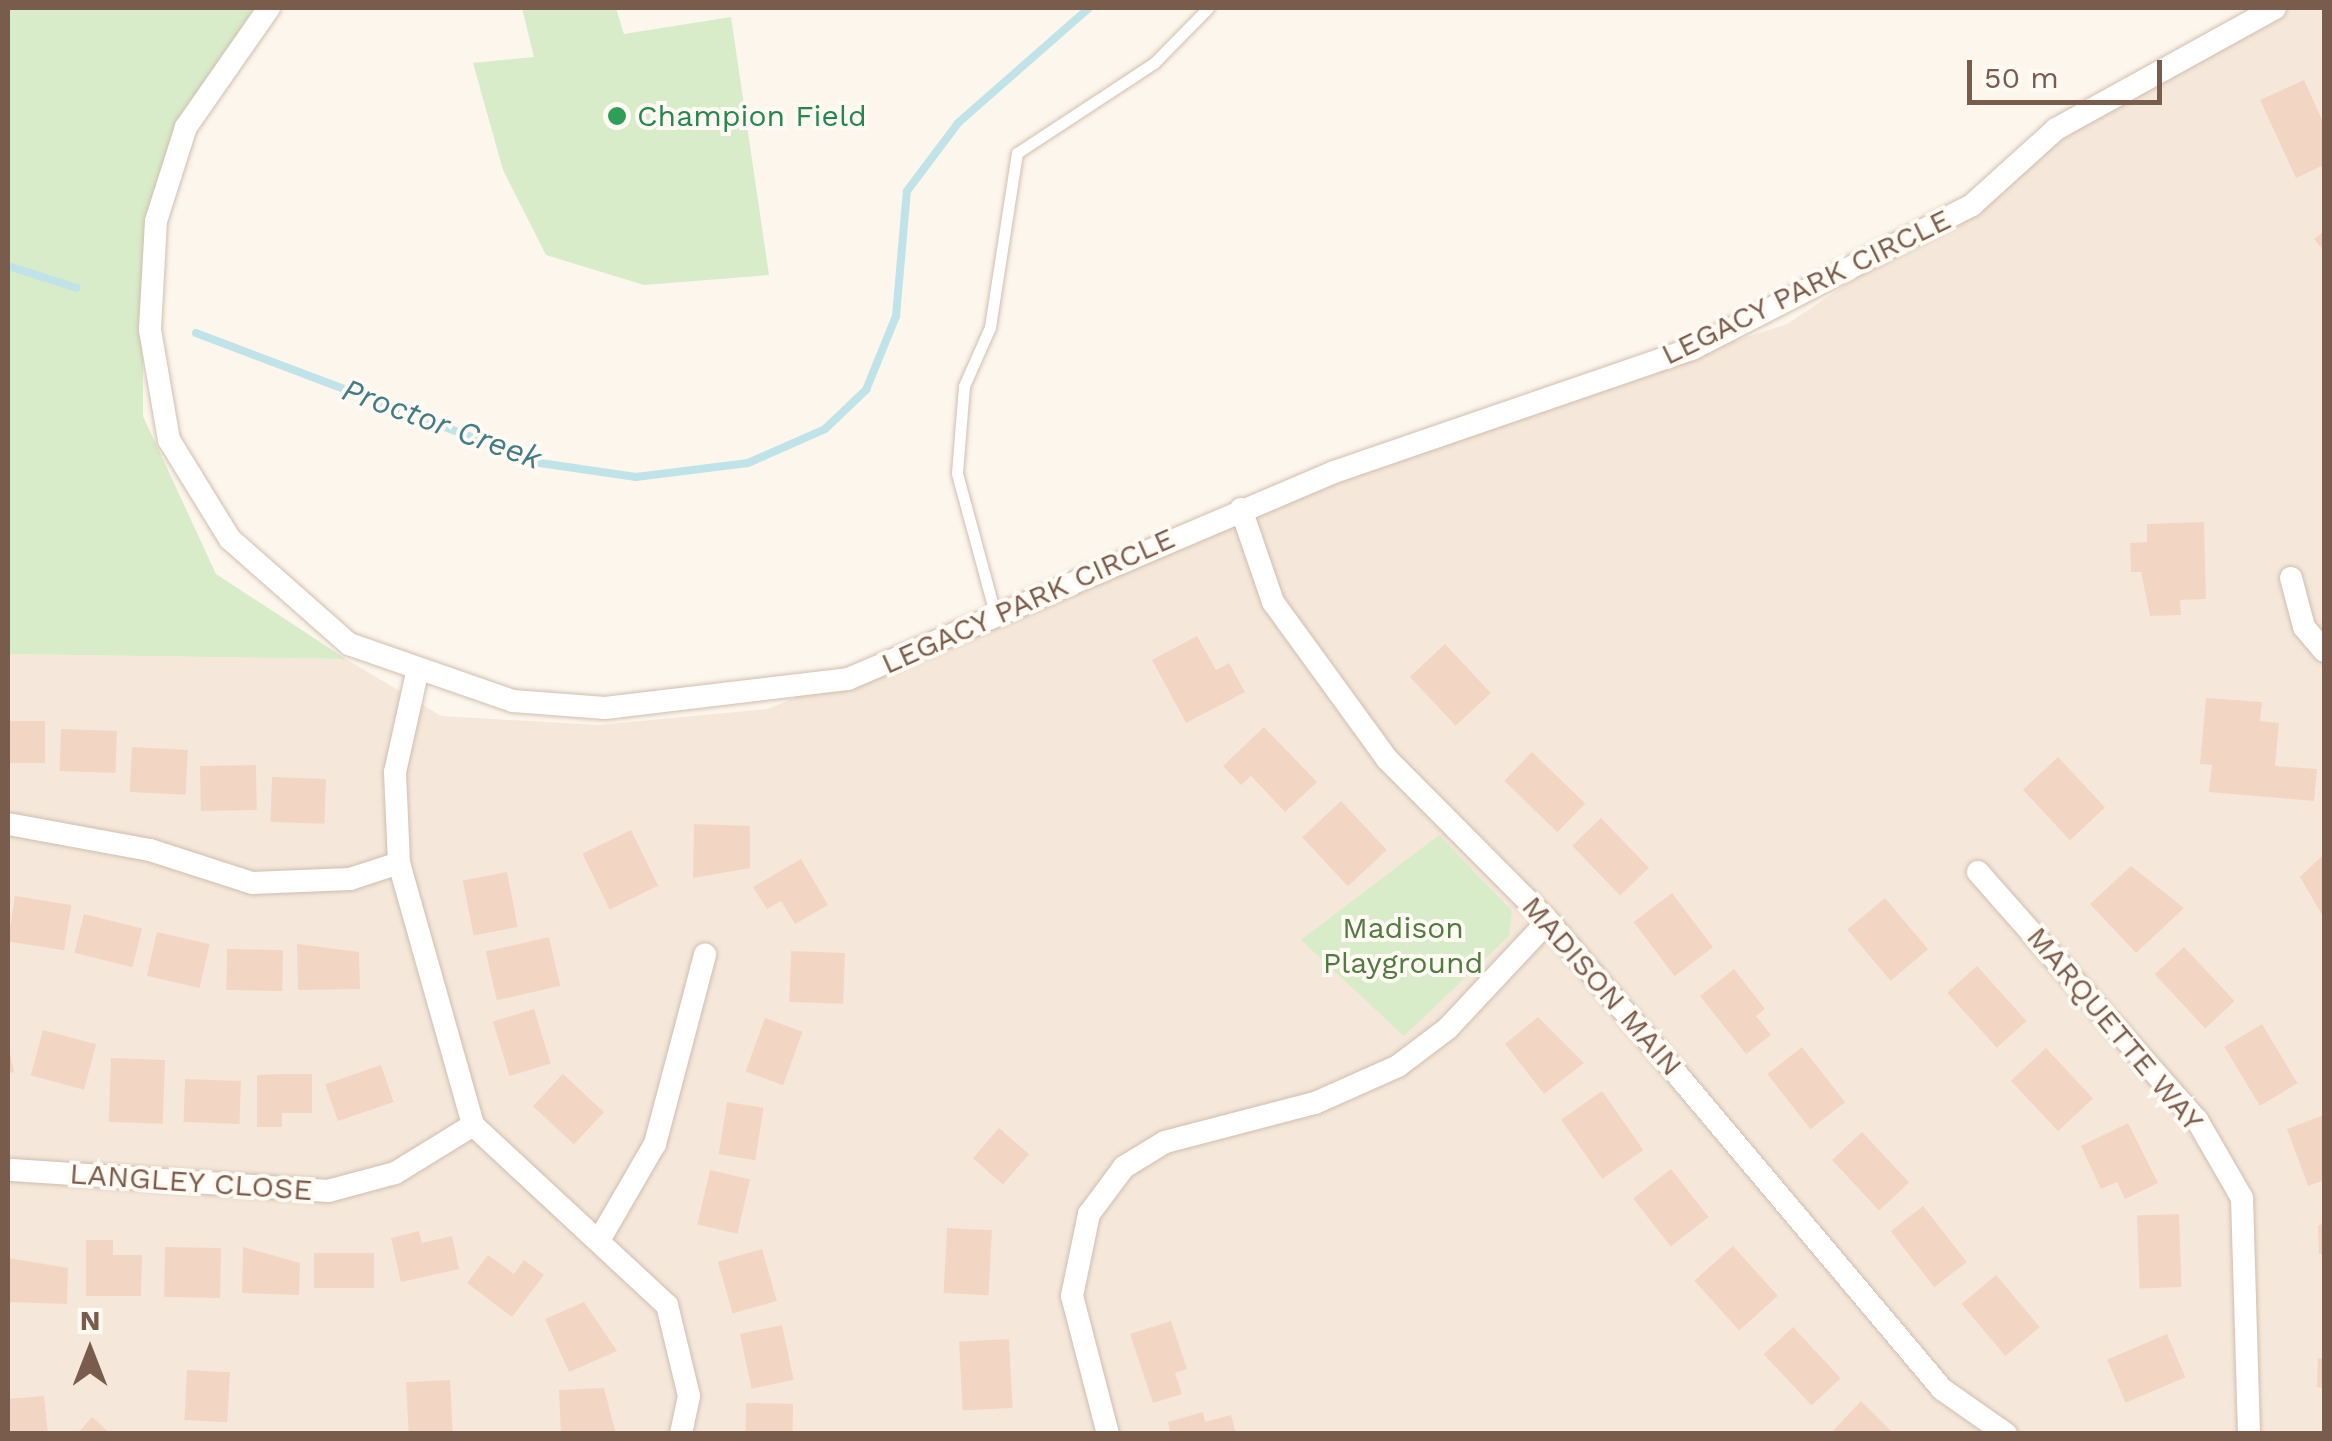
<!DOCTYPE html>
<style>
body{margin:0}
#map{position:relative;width:2332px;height:1441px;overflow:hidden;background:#fdf6ec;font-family:"Work Sans",sans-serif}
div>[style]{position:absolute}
.residential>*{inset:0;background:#f5e8da}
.green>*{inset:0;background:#d8ecc9}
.stream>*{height:8px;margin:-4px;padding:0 4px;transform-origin:4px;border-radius:4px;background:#bfe3e8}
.building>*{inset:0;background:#f3d5c3;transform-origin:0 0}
.roads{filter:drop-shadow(0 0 2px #d1beb0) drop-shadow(0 0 2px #d1beb0)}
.lane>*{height:11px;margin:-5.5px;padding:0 5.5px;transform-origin:5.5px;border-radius:5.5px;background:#fff}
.street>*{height:22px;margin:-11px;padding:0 11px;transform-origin:11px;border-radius:11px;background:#fff}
.dots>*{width:28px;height:28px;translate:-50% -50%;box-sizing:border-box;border:5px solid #fffaf3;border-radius:50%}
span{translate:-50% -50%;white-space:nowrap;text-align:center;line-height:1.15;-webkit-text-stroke:8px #fffaf3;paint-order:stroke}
.leisure-label{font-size:30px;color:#27864d}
.left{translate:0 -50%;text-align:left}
.street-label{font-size:30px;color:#7a5c4d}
.park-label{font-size:30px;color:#537a41}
.water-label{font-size:32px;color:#437c86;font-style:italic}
.frame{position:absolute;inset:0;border:10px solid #7a5c4d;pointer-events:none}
.north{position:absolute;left:40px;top:1301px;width:100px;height:100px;-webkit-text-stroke:8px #fffaf3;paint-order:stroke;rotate:0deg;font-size:28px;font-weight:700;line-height:40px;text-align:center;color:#7a5c4d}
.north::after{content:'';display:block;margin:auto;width:35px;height:45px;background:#7a5c4d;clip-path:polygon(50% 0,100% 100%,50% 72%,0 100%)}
.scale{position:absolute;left:1967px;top:60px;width:195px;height:45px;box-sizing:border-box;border:5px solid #7a5c4d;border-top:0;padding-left:12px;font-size:30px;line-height:35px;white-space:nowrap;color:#7a5c4d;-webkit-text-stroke:8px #fffaf3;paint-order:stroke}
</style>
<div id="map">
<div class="residential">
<i style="clip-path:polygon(2284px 8px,2324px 8px,2324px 1433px,8px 1434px,8px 654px,346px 659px,441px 716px,599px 725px,767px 709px,1529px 407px,1787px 324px,2165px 71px)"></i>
</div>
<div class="green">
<i style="clip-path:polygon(8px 8px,254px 8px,183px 121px,143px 253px,143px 416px,216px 574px,346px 659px,8px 654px)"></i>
<i style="clip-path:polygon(522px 8px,616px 8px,624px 34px,731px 17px,769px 275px,644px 285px,546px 255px,503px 170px,473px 63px,534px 57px)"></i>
<i style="clip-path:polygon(1439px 835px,1512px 911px,1509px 936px,1404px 1036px,1301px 940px)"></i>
</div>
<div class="stream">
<i style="left:8px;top:266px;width:72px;rotate:17.7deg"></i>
<i style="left:196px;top:333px;width:368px;rotate:20.7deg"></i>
<i style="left:540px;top:463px;width:97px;rotate:8.3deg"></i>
<i style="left:636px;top:477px;width:113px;rotate:-7.1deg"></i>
<i style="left:748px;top:463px;width:84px;rotate:-23.8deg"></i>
<i style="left:825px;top:429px;width:57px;rotate:-43.6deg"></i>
<i style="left:866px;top:390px;width:80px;rotate:-67.9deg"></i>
<i style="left:896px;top:316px;width:125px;rotate:-85deg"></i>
<i style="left:907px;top:191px;width:85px;rotate:-53.1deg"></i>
<i style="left:958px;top:123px;width:174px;rotate:-41.3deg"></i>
</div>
<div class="building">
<i style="clip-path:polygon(2304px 80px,2324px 124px,2324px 165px,2296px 178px,2260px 100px)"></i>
<i style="clip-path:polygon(2324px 231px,2324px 251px,2314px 239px)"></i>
<i style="clip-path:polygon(2204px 522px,2206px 599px,2180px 600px,2181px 615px,2150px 616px,2141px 572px,2131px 572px,2130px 543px,2147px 542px,2147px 524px)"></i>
<i style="clip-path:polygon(1197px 636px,1216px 670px,1229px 663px,1245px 692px,1186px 723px,1152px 660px)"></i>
<i style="left:1445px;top:644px;width:67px;height:48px;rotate:47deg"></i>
<i style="clip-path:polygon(2206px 698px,2262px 702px,2260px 721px,2279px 723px,2275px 766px,2317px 769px,2314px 801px,2209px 792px,2212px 765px,2200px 764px)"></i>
<i style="left:8px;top:721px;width:37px;height:42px"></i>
<i style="clip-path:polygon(1264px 727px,1317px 782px,1285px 812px,1251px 776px,1241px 785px,1223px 766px)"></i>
<i style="left:61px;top:729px;width:56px;height:42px;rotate:2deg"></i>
<i style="left:132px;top:747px;width:56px;height:45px;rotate:3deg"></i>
<i style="left:1532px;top:752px;width:74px;height:40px;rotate:44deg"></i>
<i style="left:2058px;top:757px;width:69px;height:48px;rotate:47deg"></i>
<i style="left:256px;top:765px;width:45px;height:56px;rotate:89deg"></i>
<i style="left:272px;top:777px;width:54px;height:45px;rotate:2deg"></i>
<i style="left:1341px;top:801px;width:67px;height:53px;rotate:47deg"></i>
<i style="left:1601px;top:818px;width:69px;height:40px;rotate:46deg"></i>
<i style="clip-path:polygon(694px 824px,750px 826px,750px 868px,693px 878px)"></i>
<i style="left:631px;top:830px;width:62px;height:54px;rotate:64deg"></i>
<i style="clip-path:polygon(2324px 854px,2324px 918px,2300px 877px)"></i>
<i style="clip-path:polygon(801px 859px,828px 905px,795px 924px,781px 901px,767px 909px,753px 887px)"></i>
<i style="clip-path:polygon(2131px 866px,2184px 908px,2136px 953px,2090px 904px)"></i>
<i style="left:507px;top:872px;width:56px;height:45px;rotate:79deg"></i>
<i style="left:1672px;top:893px;width:68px;height:48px;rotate:53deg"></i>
<i style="left:15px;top:896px;width:57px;height:46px;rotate:9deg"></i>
<i style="left:1885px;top:898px;width:67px;height:49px;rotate:50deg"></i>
<i style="left:84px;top:914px;width:60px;height:40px;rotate:14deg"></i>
<i style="left:157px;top:932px;width:54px;height:45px;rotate:13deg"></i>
<i style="left:549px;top:937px;width:50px;height:65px;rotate:77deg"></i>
<i style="clip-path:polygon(297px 944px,359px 952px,360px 989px,298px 990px)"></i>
<i style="left:2184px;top:947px;width:74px;height:40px;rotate:47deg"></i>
<i style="left:227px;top:949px;width:56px;height:41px;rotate:1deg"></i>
<i style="left:791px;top:951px;width:54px;height:51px;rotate:2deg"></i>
<i style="left:1977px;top:966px;width:74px;height:40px;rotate:48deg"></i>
<i style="clip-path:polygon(1734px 969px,1765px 1009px,1756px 1016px,1771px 1035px,1746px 1054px,1700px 996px)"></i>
<i style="left:534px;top:1009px;width:57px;height:43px;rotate:73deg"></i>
<i style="clip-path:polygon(1538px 1017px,1584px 1063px,1544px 1094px,1505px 1044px)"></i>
<i style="left:765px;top:1018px;width:40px;height:57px;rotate:20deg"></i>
<i style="left:2262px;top:1024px;width:69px;height:44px;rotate:59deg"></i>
<i style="left:43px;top:1030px;width:55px;height:47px;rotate:15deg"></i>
<i style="left:1802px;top:1047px;width:70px;height:44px;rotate:52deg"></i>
<i style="left:2046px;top:1048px;width:69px;height:48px;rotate:47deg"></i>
<i style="clip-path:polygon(9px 1049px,14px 1072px,8px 1073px,8px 1050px)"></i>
<i style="left:111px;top:1058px;width:54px;height:64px;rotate:2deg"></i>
<i style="left:381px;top:1065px;width:39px;height:59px;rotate:71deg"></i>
<i style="clip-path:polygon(281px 1074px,312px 1074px,312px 1113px,282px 1113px,282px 1127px,257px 1127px,257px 1075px)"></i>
<i style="left:563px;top:1074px;width:56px;height:44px;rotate:43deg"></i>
<i style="left:185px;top:1079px;width:56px;height:43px;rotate:2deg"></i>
<i style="left:1602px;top:1091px;width:72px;height:50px;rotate:55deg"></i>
<i style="left:727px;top:1102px;width:37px;height:53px;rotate:9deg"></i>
<i style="clip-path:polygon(2324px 1115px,2324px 1180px,2308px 1186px,2287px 1129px)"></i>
<i style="clip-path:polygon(2128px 1123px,2158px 1183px,2125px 1199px,2117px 1182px,2101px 1189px,2081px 1146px)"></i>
<i style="left:999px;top:1128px;width:40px;height:40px;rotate:41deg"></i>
<i style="left:1862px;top:1132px;width:69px;height:41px;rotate:47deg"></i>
<i style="left:1671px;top:1169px;width:61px;height:48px;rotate:52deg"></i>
<i style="left:710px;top:1170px;width:41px;height:56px;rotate:13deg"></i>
<i style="left:1923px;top:1206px;width:71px;height:41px;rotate:52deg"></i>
<i style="left:2179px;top:1214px;width:73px;height:42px;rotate:88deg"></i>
<i style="clip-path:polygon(2324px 1224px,2324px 1254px,2319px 1254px,2318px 1225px)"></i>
<i style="left:947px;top:1228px;width:45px;height:65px;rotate:3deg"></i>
<i style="clip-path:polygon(419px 1231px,422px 1243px,452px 1236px,459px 1269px,401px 1282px,391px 1238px)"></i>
<i style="clip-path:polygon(86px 1240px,113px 1240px,113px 1255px,142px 1255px,141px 1296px,86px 1296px)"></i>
<i style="left:1733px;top:1246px;width:67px;height:52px;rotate:48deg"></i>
<i style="left:165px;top:1247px;width:56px;height:50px;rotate:1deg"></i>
<i style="clip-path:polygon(243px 1247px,300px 1263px,299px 1295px,242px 1293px)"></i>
<i style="left:762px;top:1249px;width:54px;height:46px;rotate:74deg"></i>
<i style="left:374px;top:1253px;width:35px;height:60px;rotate:90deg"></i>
<i style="clip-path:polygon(488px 1255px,514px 1274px,524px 1260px,544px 1275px,512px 1317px,467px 1283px)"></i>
<i style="clip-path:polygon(8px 1258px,68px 1268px,67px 1304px,8px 1302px)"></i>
<i style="left:1996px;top:1275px;width:68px;height:45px;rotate:50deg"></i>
<i style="clip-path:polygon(584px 1302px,617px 1351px,569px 1372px,545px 1319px)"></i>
<i style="clip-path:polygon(1171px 1321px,1187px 1369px,1175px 1373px,1182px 1394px,1153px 1403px,1130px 1334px)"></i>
<i style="left:782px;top:1325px;width:56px;height:43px;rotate:78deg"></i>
<i style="left:1793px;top:1327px;width:70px;height:40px;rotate:47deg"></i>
<i style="left:2167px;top:1334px;width:47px;height:65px;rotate:67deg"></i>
<i style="left:1009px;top:1339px;width:69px;height:50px;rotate:87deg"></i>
<i style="clip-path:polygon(2318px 1358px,2324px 1359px,2324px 1388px,2317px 1387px)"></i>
<i style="left:187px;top:1370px;width:43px;height:50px;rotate:3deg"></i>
<i style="left:450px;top:1380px;width:53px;height:44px;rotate:87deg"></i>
<i style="clip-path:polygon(604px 1388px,616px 1434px,561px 1434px,559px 1390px)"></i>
<i style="clip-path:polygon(44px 1396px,48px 1434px,8px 1434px,8px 1399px)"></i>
<i style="clip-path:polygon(1861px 1401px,1894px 1434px,1830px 1434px)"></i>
<i style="left:746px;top:1403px;width:47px;height:31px;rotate:1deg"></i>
<i style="clip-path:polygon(1203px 1412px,1205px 1422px,1231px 1415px,1236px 1434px,1171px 1434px,1168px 1422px)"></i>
<i style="clip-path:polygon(92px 1417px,111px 1434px,77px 1434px)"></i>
</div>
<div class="roads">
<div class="lane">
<i style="left:996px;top:617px;width:149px;rotate:-105.2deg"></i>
<i style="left:957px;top:473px;width:87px;rotate:-85.4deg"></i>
<i style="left:964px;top:386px;width:64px;rotate:-66.2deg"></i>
<i style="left:990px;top:327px;width:176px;rotate:-81.2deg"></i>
<i style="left:1017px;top:153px;width:164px;rotate:-33.3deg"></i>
<i style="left:1154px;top:63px;width:77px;rotate:-45.5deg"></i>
</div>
<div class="street">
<i style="left:269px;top:8px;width:145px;rotate:124.9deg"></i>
<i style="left:186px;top:127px;width:99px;rotate:107.7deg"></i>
<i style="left:156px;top:221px;width:109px;rotate:93.2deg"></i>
<i style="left:150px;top:330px;width:112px;rotate:80.2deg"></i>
<i style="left:169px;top:440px;width:116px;rotate:58.4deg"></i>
<i style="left:230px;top:539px;width:159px;rotate:41.4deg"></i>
<i style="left:349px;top:644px;width:174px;rotate:19.2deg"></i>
<i style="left:513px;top:701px;width:92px;rotate:4.4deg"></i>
<i style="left:605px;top:708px;width:245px;rotate:-6.8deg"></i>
<i style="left:848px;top:679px;width:528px;rotate:-23.07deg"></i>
<i style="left:1334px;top:472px;width:379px;rotate:-19deg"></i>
<i style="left:1692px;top:349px;width:315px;rotate:-27.2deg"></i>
<i style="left:1972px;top:205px;width:113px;rotate:-42.1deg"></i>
<i style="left:2056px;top:129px;width:250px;rotate:-28.9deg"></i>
<i style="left:1241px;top:509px;width:98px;rotate:71deg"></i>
<i style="left:1273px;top:602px;width:194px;rotate:54deg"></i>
<i style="left:1387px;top:759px;width:228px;rotate:45.2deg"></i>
<i style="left:1548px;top:921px;width:612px;rotate:49.91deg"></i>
<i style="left:1942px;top:1389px;width:78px;rotate:35.1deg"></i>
<i style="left:2291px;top:578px;width:51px;rotate:75.1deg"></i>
<i style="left:2304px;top:627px;width:31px;rotate:50deg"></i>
<i style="left:417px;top:673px;width:101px;rotate:102.5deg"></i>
<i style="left:395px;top:772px;width:91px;rotate:87.5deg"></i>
<i style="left:399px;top:863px;width:272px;rotate:74.2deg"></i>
<i style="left:473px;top:1125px;width:265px;rotate:42.9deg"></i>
<i style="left:667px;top:1305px;width:94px;rotate:76.4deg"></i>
<i style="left:689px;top:1396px;width:39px;rotate:102deg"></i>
<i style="left:8px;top:824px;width:144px;rotate:10.4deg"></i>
<i style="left:150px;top:850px;width:107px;rotate:17.9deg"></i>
<i style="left:252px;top:883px;width:98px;rotate:-2.3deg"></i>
<i style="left:350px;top:879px;width:52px;rotate:-18.1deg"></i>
<i style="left:1978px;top:872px;width:331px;rotate:48.6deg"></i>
<i style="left:2197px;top:1120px;width:90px;rotate:60deg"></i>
<i style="left:2242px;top:1198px;width:236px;rotate:88.3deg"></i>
<i style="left:12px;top:1170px;width:317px;rotate:3.8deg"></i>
<i style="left:328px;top:1191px;width:69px;rotate:-15deg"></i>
<i style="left:395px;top:1173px;width:92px;rotate:-31.6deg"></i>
<i style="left:601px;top:1237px;width:108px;rotate:-59.9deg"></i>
<i style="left:655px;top:1144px;width:196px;rotate:-75.2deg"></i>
<i style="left:1108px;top:1434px;width:143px;rotate:-104.6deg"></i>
<i style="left:1072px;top:1296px;width:84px;rotate:-78.3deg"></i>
<i style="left:1089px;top:1214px;width:59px;rotate:-53.3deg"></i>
<i style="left:1124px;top:1167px;width:48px;rotate:-31.4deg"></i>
<i style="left:1165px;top:1142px;width:155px;rotate:-14.6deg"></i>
<i style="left:1315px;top:1103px;width:91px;rotate:-24deg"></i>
<i style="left:1398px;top:1066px;width:63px;rotate:-37.2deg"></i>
<i style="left:1448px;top:1028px;width:146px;rotate:-46.9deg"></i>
</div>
</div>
<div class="dots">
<i style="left:617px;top:116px;background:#2e9e5b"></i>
</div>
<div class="leisure-label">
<span class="left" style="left:637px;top:116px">Champion Field</span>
</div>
<div class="street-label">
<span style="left:1806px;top:287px;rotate:-26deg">LEGACY PARK CIRCLE</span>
<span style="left:1028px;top:601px;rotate:-24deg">LEGACY PARK CIRCLE</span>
<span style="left:1602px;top:986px;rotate:49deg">MADISON MAIN</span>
<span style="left:2115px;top:1029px;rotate:50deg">MARQUETTE WAY</span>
<span style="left:191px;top:1182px;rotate:4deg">LANGLEY CLOSE</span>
</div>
<div class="park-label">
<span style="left:1403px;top:945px">Madison<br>Playground</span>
</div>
<div class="water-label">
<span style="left:442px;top:424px;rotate:20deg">Proctor Creek</span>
</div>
<div class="frame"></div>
<div class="north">N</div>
<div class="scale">50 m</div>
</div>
